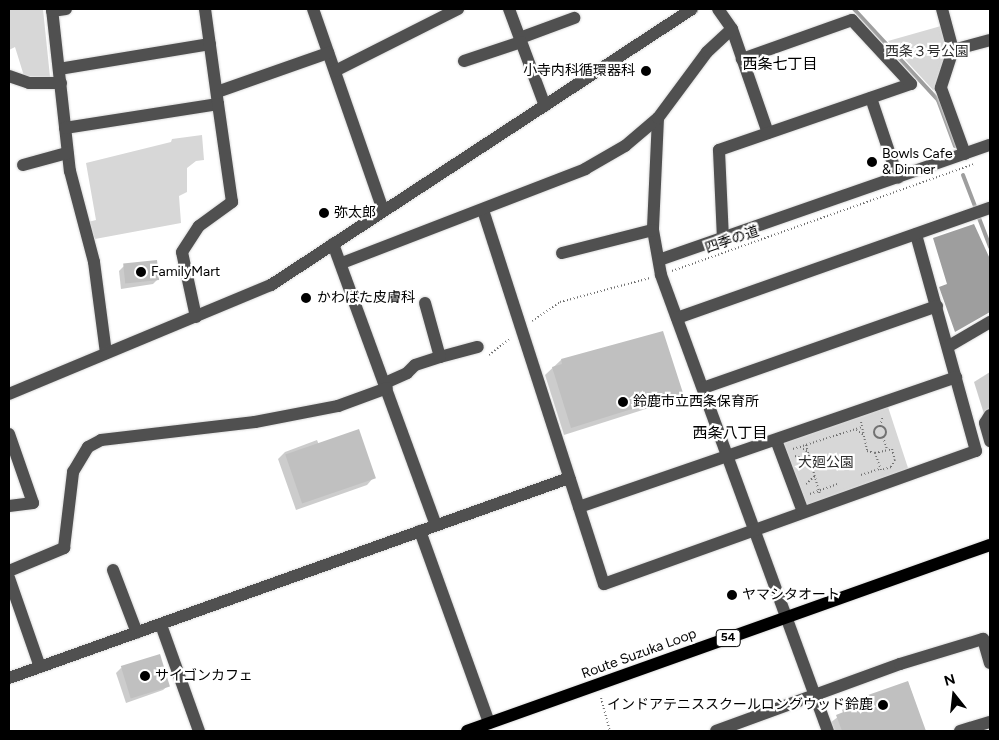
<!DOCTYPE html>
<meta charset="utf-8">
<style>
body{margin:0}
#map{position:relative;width:999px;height:740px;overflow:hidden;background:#fff;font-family:Figtree,"Noto Sans JP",sans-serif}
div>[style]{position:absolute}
.green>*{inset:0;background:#d7d7d7}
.water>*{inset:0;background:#9e9e9e}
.shadow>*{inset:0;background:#0003}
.stream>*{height:4px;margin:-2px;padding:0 2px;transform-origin:2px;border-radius:2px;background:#9e9e9e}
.building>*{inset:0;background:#c0c0c0;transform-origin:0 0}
.path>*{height:2px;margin-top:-1px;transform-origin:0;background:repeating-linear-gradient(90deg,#727272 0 1px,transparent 0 3.5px)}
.path>.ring{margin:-1px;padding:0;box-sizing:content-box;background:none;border:2px solid #727272;border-radius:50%}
.roads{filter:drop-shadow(0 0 1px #dbdbdb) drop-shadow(0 0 1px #dbdbdb)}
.minor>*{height:12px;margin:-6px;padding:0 6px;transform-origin:6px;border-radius:6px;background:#505050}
.major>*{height:12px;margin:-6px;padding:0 6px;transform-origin:6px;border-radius:6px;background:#000}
.dots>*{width:14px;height:14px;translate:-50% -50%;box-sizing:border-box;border:2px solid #fff;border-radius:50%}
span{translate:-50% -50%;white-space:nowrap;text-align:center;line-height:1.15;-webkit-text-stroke:4.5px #fff;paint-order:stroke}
.shield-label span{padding:1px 4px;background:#fff;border:1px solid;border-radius:4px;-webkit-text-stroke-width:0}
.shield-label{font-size:12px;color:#000;font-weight:700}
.park-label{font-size:14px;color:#2e2e2e}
.poi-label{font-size:14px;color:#000}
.right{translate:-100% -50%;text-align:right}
.left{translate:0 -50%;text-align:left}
.street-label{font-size:14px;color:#000}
.neighbourhood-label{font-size:15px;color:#000}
.frame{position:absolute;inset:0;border:10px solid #000;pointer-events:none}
.north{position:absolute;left:929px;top:670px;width:50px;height:50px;-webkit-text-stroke:4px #fff;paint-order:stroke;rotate:344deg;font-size:14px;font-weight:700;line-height:20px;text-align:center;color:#000}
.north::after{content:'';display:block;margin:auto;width:18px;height:22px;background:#000;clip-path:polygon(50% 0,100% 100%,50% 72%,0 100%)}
</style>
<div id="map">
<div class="green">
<i style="clip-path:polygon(9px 9px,43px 9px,50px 77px,24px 76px,15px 47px,9px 50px)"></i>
<i style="clip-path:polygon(941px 26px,948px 54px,938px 88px,933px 90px,888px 41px)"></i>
<i style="clip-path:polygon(202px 135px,204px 160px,196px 161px,187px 168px,187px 192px,179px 196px,181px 223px,95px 239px,88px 222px,96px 220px,86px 163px,171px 142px,172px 139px)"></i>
<i style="clip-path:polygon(888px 407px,909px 471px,808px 506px,803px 504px,782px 446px,785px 441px)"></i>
</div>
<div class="water">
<i style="clip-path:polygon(974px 224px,990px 259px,990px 312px,955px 332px,939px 287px,947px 284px,933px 238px)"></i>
</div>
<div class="shadow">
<i style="clip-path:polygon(124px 266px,158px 279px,153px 284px,121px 289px,119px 271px)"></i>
<i style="clip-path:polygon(561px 360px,681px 393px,674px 400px,564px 435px,545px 375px)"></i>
<i style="clip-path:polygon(990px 372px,990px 418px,984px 414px,974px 382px)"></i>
<i style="clip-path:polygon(317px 440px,319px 445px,374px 477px,367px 485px,296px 510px,278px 459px,285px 452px)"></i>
<i style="clip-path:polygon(121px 668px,169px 685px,163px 690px,126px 703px,116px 673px)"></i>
<i style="clip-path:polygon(908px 682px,925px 731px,833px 731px,830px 723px,843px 713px,842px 710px,849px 703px)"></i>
</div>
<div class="stream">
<i style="left:854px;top:9px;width:124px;rotate:47.3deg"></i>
<i style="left:938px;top:100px;width:49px;rotate:69.7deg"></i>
<i style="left:963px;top:175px;width:33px;rotate:69deg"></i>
<i style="left:979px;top:218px;width:31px;rotate:69deg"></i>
</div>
<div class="building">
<i style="left:157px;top:260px;width:20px;height:34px;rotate:84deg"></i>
<i style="clip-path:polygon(663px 331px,683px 393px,571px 428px,552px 367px,562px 364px,561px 359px)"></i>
<i style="left:359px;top:429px;width:52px;height:78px;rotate:71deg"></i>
<i style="left:160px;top:654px;width:34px;height:41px;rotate:73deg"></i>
<i style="clip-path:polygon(908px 681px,926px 731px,842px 731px,836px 715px,851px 709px,848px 702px)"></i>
</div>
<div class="path">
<i style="left:672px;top:271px;width:320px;rotate:-19.5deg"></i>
<i style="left:532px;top:321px;width:34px;rotate:-34deg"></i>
<i style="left:560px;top:302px;width:93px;rotate:-14.9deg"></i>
<i style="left:489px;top:355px;width:28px;rotate:-38deg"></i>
<i style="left:861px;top:422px;width:30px;rotate:78deg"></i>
<i style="left:867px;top:451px;width:8px;rotate:14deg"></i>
<i style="left:875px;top:453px;width:17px;rotate:-13deg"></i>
<i style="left:892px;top:449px;width:11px;rotate:75deg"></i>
<i style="left:895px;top:460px;width:8px;rotate:120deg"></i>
<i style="left:891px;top:467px;width:10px;rotate:163deg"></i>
<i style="left:881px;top:470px;width:18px;rotate:-109deg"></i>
<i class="ring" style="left:874px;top:426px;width:10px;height:10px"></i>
<i style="left:880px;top:426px;width:10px;rotate:-73deg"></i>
<i style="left:856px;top:430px;width:9px;rotate:32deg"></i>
<i style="left:883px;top:437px;width:13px;rotate:72deg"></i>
<i style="left:806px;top:445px;width:52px;rotate:74.4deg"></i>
<i style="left:800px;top:447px;width:9px;rotate:32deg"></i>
<i style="left:793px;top:449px;width:72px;rotate:-17.7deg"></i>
<i style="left:795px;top:456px;width:16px;rotate:14deg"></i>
<i style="left:861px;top:475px;width:20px;rotate:-18deg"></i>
<i style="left:806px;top:484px;width:13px;rotate:-42deg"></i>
<i style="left:810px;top:494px;width:30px;rotate:-20deg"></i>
<i style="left:601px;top:698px;width:34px;rotate:75deg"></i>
</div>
<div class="roads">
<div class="minor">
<i style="left:52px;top:9px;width:163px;rotate:83.7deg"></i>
<i style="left:70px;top:171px;width:94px;rotate:75.2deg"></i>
<i style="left:94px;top:262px;width:92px;rotate:82.5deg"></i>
<i style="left:313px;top:9px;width:213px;rotate:70.8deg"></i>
<i style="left:509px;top:9px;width:103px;rotate:69.6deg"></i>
<i style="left:718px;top:9px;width:24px;rotate:55deg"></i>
<i style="left:732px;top:29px;width:110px;rotate:70.9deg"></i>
<i style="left:942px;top:9px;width:42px;rotate:75deg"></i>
<i style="left:953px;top:50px;width:38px;rotate:-15deg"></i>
<i style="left:52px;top:11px;width:14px;rotate:-8deg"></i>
<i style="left:520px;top:38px;width:58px;rotate:-20.3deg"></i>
<i style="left:953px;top:50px;width:40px;rotate:108deg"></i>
<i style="left:941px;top:88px;width:70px;rotate:70deg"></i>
<i style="left:464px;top:61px;width:60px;rotate:-18.4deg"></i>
<i style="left:59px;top:69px;width:153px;rotate:-9.4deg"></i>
<i style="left:335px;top:71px;width:138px;rotate:-26.8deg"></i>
<i style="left:9px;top:76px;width:21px;rotate:19deg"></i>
<i style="left:29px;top:83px;width:32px"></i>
<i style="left:217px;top:92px;width:118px;rotate:-19.4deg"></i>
<i style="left:871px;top:98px;width:84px;rotate:71.4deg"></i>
<i style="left:658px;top:118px;width:112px;rotate:92.6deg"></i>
<i style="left:653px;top:230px;width:46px;rotate:79.9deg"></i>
<i style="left:661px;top:275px;width:486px;rotate:69.9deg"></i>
<i style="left:65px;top:128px;width:155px;rotate:-8.9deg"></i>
<i style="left:218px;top:104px;width:96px;rotate:-97.8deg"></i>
<i style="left:23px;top:165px;width:46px;rotate:-15.3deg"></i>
<i style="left:483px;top:210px;width:393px;rotate:72.1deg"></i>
<i style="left:604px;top:584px;width:395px;rotate:-19.7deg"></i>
<i style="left:976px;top:451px;width:225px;rotate:-105.5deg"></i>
<i style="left:723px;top:239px;width:89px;rotate:-92.6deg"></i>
<i style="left:719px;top:150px;width:203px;rotate:-19deg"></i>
<i style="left:911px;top:84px;width:87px;rotate:-132.7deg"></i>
<i style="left:852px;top:20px;width:117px;rotate:160.5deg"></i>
<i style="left:333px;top:244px;width:299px;rotate:69.9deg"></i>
<i style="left:562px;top:253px;width:94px;rotate:-14.2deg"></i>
<i style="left:659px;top:260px;width:350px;rotate:-19.2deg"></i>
<i style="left:342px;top:263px;width:261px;rotate:-21.1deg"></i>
<i style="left:585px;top:169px;width:46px;rotate:-29.9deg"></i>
<i style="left:625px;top:146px;width:43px;rotate:-40.3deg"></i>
<i style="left:658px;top:118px;width:82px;rotate:-53.4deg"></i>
<i style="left:707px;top:52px;width:34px;rotate:-43deg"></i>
<i style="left:196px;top:317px;width:66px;rotate:-102.2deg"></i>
<i style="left:182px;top:252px;width:31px;rotate:-57deg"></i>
<i style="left:199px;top:226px;width:41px;rotate:-36deg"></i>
<i style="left:232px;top:202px;width:99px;rotate:-98.1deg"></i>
<i style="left:677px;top:318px;width:332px;rotate:-19.4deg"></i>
<i style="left:949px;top:346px;width:48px;rotate:-30.3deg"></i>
<i style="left:440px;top:357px;width:39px;rotate:-15deg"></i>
<i style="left:385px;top:383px;width:24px;rotate:-24deg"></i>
<i style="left:407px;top:373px;width:11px;rotate:-45deg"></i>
<i style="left:415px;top:365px;width:26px;rotate:-18deg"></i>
<i style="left:440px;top:357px;width:56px;rotate:-105.5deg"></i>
<i style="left:703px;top:388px;width:248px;rotate:-19.3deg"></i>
<i style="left:9px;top:394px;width:284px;rotate:-22.6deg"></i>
<i style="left:271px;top:285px;width:503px;rotate:-33.25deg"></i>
<i style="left:990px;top:415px;width:9px;rotate:122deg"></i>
<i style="left:985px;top:423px;width:19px;rotate:74deg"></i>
<i style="left:9px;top:434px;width:73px;rotate:70.8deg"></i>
<i style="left:33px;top:503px;width:24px;rotate:173deg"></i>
<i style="left:776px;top:440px;width:77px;rotate:69.4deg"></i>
<i style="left:579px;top:507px;width:399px;rotate:-19deg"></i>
<i style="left:420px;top:531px;width:204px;rotate:70.2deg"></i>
<i style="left:113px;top:570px;width:67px;rotate:69.1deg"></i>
<i style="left:9px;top:571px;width:60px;rotate:-22.7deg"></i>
<i style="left:64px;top:548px;width:77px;rotate:-83.2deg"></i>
<i style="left:73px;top:472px;width:29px;rotate:-59deg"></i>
<i style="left:88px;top:447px;width:15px;rotate:-28deg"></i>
<i style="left:101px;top:440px;width:155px;rotate:-6.7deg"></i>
<i style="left:255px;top:422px;width:85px;rotate:-10.9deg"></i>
<i style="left:338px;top:406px;width:52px;rotate:-20.2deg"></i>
<i style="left:9px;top:578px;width:94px;rotate:70.8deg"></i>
<i style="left:161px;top:625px;width:113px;rotate:70.3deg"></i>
<i style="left:9px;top:678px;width:595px;rotate:-19.65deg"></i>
<i style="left:716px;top:731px;width:196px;rotate:-20deg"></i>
<i style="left:900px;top:664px;width:87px;rotate:-16.8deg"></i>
<i style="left:983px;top:639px;width:25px;rotate:74deg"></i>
<i style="left:960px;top:731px;width:31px;rotate:-17deg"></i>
</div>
<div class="major">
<i style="left:467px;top:731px;width:555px;rotate:-19.58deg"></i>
</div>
</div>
<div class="dots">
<i style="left:646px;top:71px;background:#000"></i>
<i style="left:872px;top:162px;background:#000"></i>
<i style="left:324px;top:213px;background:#000"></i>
<i style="left:141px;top:272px;background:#000"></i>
<i style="left:306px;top:298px;background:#000"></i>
<i style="left:623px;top:402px;background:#000"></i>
<i style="left:732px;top:595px;background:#000"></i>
<i style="left:145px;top:676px;background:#000"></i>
<i style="left:883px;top:705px;background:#000"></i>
</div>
<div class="shield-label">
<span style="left:728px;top:638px">54</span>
</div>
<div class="park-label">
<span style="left:927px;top:52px">西条３号公園</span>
<span style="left:826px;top:463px">大廻公園</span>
</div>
<div class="poi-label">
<span class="right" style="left:635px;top:71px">小寺内科循環器科</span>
<span class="left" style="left:882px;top:162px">Bowls Cafe<br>&amp; Dinner</span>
<span class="left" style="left:334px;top:213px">弥太郎</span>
<span class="left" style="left:151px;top:272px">FamilyMart</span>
<span class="left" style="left:317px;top:298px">かわばた皮膚科</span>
<span class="left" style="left:633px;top:402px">鈴鹿市立西条保育所</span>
<span class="left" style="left:742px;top:595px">ヤマシタオート</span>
<span class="left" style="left:155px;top:676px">サイゴンカフェ</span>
<span class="right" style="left:873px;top:705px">インドアテニススクールロングウッド鈴鹿</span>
</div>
<div class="street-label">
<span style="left:732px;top:240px;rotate:-19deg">四季の道</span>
<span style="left:639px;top:654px;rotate:-20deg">Route Suzuka Loop</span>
</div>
<div class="neighbourhood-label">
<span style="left:780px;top:65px">西条七丁目</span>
<span style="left:730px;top:434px">西条八丁目</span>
</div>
<div class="frame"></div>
<div class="north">N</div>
</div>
